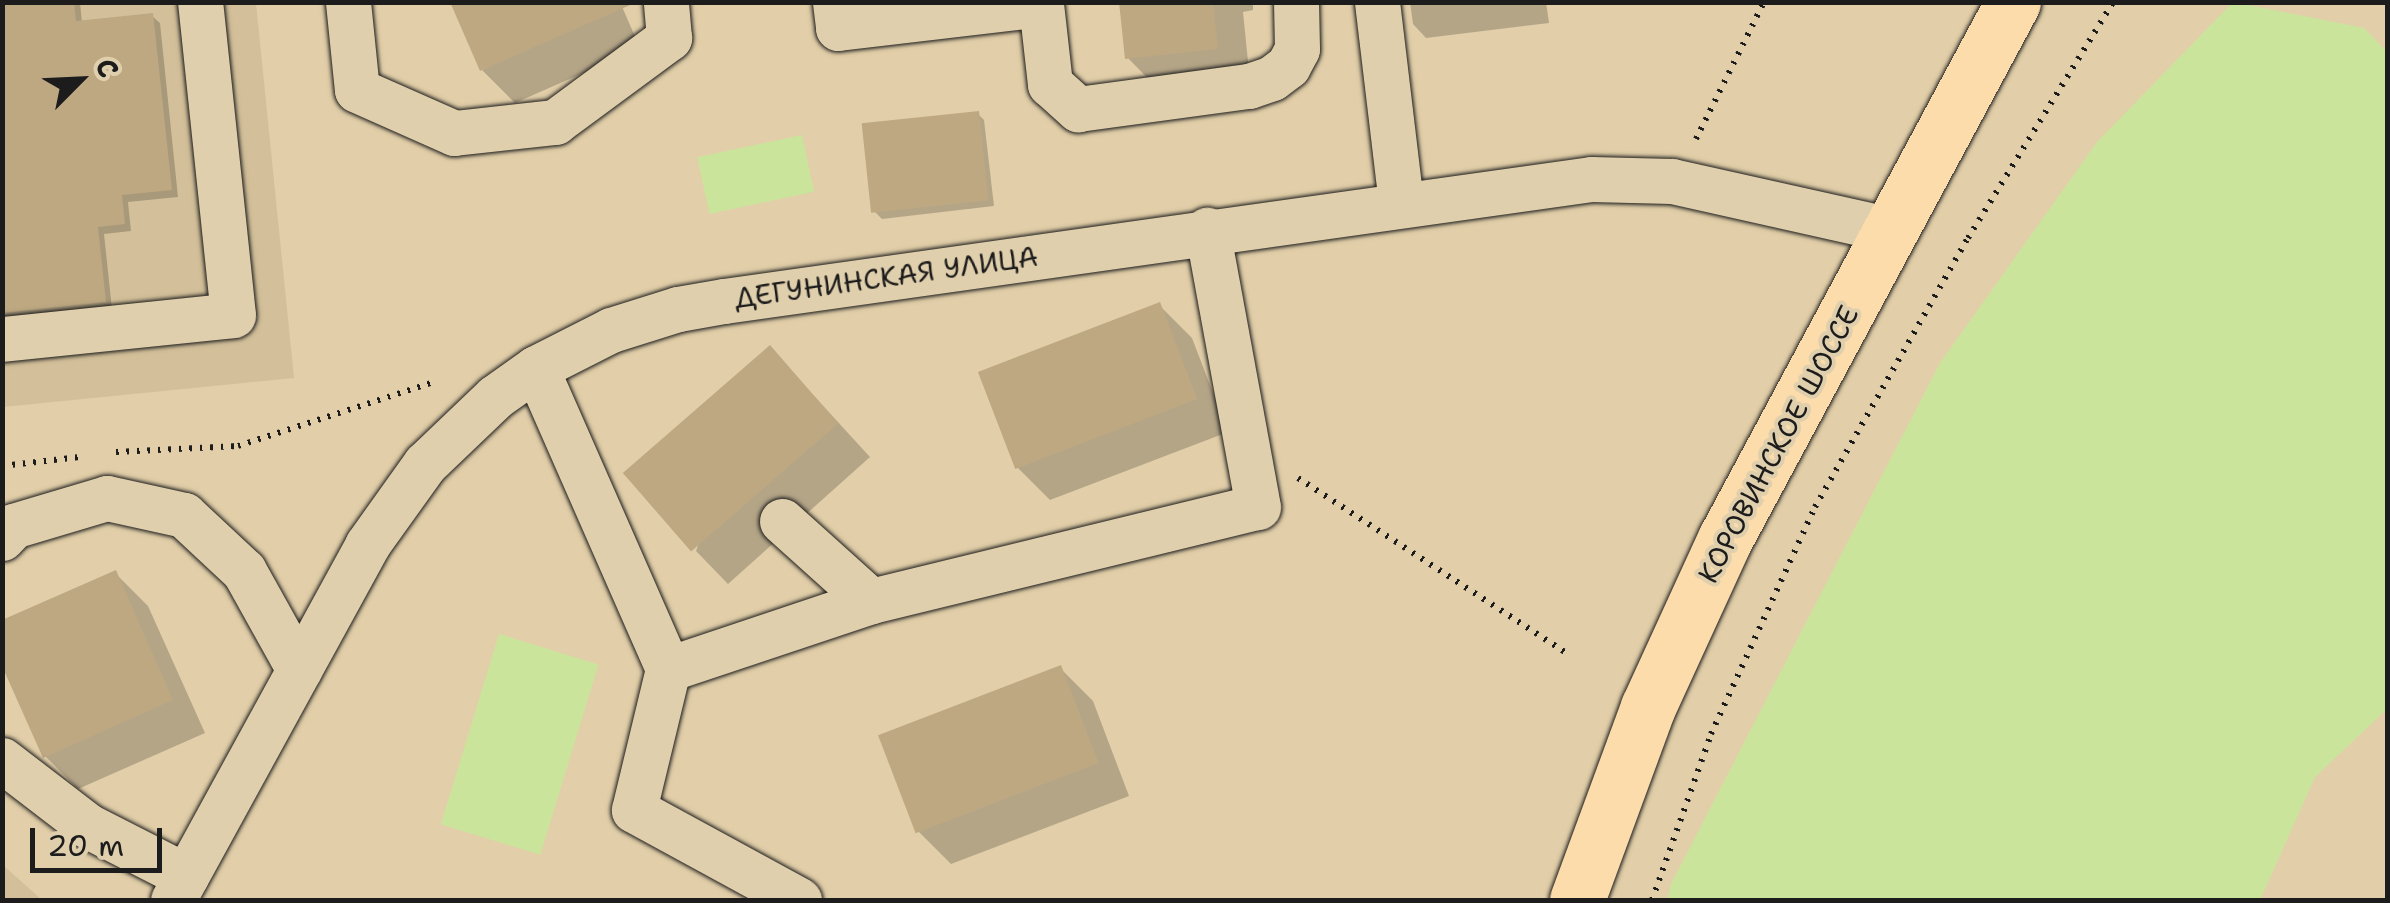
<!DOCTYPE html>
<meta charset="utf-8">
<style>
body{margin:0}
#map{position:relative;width:2390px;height:903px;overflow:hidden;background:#e2cfa9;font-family:"Shantell Sans",sans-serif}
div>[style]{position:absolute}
.built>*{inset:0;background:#d3c09a}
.green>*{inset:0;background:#cae49b;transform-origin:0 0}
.shadow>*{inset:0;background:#0003}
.building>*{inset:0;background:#bda882;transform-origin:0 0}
.path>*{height:6px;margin-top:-3px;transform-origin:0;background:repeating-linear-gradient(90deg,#1c1c1c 0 2.5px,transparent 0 10.5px)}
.roads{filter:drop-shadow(0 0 2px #1c1c1c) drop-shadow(0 0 2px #1c1c1c)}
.minor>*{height:45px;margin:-22.5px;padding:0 22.5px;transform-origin:22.5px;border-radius:22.5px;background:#e0cfac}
.major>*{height:55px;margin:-27.5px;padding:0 27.5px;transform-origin:27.5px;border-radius:27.5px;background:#fddcac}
span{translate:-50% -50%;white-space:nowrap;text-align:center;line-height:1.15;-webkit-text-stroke:8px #e0cfac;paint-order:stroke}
.street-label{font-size:28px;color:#1c1c1c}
.frame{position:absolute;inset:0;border:5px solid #1c1c1c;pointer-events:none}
.north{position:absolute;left:30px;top:30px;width:100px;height:100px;-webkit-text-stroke:8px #e0cfac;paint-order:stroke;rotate:66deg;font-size:28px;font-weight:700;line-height:40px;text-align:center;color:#1c1c1c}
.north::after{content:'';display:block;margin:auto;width:35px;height:45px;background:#1c1c1c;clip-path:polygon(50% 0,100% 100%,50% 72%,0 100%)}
.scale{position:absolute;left:30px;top:828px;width:132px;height:45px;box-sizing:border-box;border:5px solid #1c1c1c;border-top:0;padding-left:12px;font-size:30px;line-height:35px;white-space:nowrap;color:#1c1c1c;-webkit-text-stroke:8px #e0cfac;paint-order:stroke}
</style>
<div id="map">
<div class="built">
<i style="clip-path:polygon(3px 3px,256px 3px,294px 378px,3px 407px)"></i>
<i style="clip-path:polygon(2px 865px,3px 865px,42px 900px,3px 900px)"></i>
</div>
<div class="green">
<i style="clip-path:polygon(2233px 2px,2364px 28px,2387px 52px,2387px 709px,2315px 777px,2260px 900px,1667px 900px,1671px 884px,1940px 363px,2097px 142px)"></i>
<i style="left:802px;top:135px;width:58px;height:107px;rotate:78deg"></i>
<i style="left:499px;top:634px;width:104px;height:199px;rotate:17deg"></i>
</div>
<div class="shadow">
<i style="clip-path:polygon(2px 2px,80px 2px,82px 23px,152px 16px,160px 23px,178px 197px,128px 202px,131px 231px,104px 234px,112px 309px,2px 322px)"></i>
<i style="clip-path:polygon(620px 2px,640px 48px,515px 103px,482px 70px)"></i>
<i style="clip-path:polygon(1121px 2px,1253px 2px,1253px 10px,1243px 12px,1250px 81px,1160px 91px,1127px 57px)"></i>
<i style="clip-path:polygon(1410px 2px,1546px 2px,1549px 23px,1426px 38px,1413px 24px)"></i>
<i style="clip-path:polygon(978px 114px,984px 120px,994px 206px,882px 219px,875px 212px)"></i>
<i style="clip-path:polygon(1159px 305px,1192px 338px,1228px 432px,1050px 500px,1017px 467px)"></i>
<i style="clip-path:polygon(770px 348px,870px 457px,728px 584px,696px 551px)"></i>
<i style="clip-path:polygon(115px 573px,148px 606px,205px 733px,78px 789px,45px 756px)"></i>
<i style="clip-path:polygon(1060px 668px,1093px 701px,1129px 796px,951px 864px,918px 831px)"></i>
</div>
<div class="building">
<i style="clip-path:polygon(2px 2px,74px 2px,76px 21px,153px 13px,172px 190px,122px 195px,125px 224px,98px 227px,106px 302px,2px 313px)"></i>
<i style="clip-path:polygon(450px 2px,637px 2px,480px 71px)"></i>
<i style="clip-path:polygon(1119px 2px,1213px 2px,1218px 49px,1125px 59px)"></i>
<i style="left:979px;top:111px;width:90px;height:118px;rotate:84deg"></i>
<i style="left:1160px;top:302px;width:104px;height:195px;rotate:69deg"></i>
<i style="left:770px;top:345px;width:104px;height:195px;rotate:49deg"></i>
<i style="clip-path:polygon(116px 570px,173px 700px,43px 758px,2px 666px,2px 620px)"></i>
<i style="left:1061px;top:665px;width:105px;height:196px;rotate:69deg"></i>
</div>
<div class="path">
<i style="left:1696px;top:139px;width:153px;rotate:-63.6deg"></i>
<i style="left:116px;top:452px;width:122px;rotate:-2.8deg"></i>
<i style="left:238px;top:446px;width:206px;rotate:-18.1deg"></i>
<i style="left:2px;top:466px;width:78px;rotate:-6.7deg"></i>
<i style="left:1298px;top:478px;width:319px;rotate:33.1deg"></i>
<i style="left:1652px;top:900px;width:176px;rotate:-70.4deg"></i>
<i style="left:1711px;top:734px;width:250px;rotate:-65.4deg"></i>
<i style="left:1815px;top:507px;width:309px;rotate:-60.4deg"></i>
<i style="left:1968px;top:238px;width:277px;rotate:-58.4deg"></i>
</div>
<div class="roads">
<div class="minor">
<i style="left:348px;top:2px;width:88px;rotate:84.2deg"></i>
<i style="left:357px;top:90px;width:106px;rotate:23.9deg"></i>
<i style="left:454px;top:133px;width:102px;rotate:-6.2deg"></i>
<i style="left:555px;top:122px;width:142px;rotate:-36.4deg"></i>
<i style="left:669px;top:38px;width:36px;rotate:-95deg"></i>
<i style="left:835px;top:2px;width:26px;rotate:83deg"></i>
<i style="left:838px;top:28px;width:204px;rotate:-6.7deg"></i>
<i style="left:1041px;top:4px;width:81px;rotate:83.6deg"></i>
<i style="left:1050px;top:84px;width:38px;rotate:42deg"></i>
<i style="left:1078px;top:109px;width:173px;rotate:-7.7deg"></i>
<i style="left:1249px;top:86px;width:24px;rotate:-19deg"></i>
<i style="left:1272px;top:78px;width:20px;rotate:-37deg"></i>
<i style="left:1288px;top:66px;width:19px;rotate:-62deg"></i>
<i style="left:1297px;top:49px;width:47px;rotate:-91.2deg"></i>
<i style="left:1377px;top:2px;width:202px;rotate:83.2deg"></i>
<i style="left:2px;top:339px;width:232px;rotate:-5.9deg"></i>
<i style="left:233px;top:315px;width:315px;rotate:-96deg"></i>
<i style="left:536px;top:368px;width:329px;rotate:66.3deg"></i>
<i style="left:668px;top:669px;width:145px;rotate:103.6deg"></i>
<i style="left:634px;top:810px;width:188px;rotate:28.6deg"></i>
<i style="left:782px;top:521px;width:120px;rotate:42deg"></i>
<i style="left:2px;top:538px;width:16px;rotate:-47deg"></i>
<i style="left:13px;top:526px;width:98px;rotate:-16.6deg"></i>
<i style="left:107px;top:498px;width:79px;rotate:12.4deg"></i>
<i style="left:184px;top:515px;width:82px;rotate:43deg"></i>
<i style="left:244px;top:571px;width:113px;rotate:60.9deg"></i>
<i style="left:668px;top:669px;width:214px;rotate:-18.5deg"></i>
<i style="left:871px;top:601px;width:398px;rotate:-13.7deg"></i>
<i style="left:1258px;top:507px;width:282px;rotate:-100.4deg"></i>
<i style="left:2px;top:760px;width:108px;rotate:37.5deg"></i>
<i style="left:88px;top:826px;width:110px;rotate:27deg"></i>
<i style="left:173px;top:900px;width:405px;rotate:-61.3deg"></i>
<i style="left:367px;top:545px;width:100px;rotate:-54.4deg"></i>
<i style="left:425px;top:464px;width:97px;rotate:-43.7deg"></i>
<i style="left:495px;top:397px;width:50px;rotate:-35.3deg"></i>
<i style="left:536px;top:368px;width:84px;rotate:-26.9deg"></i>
<i style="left:611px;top:330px;width:70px;rotate:-17.4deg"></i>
<i style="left:678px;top:309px;width:47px;rotate:-9.9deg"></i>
<i style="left:724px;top:301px;width:876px;rotate:-8.01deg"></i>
<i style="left:1591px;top:179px;width:81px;rotate:1.4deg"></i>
<i style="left:1672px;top:181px;width:224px;rotate:12.6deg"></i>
</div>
<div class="major">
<i style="left:1577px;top:900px;width:206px;rotate:-69.8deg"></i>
<i style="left:1648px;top:707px;width:185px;rotate:-65.4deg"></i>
<i style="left:1725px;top:539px;width:609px;rotate:-61.79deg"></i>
</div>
</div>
<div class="street-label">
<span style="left:886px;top:277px;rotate:-8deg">ДЕГУНИНСКАЯ УЛИЦА</span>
<span style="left:1778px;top:444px;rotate:-62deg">КОРОВИНСКОЕ ШОССЕ</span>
</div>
<div class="frame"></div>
<div class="north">С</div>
<div class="scale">20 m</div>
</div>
